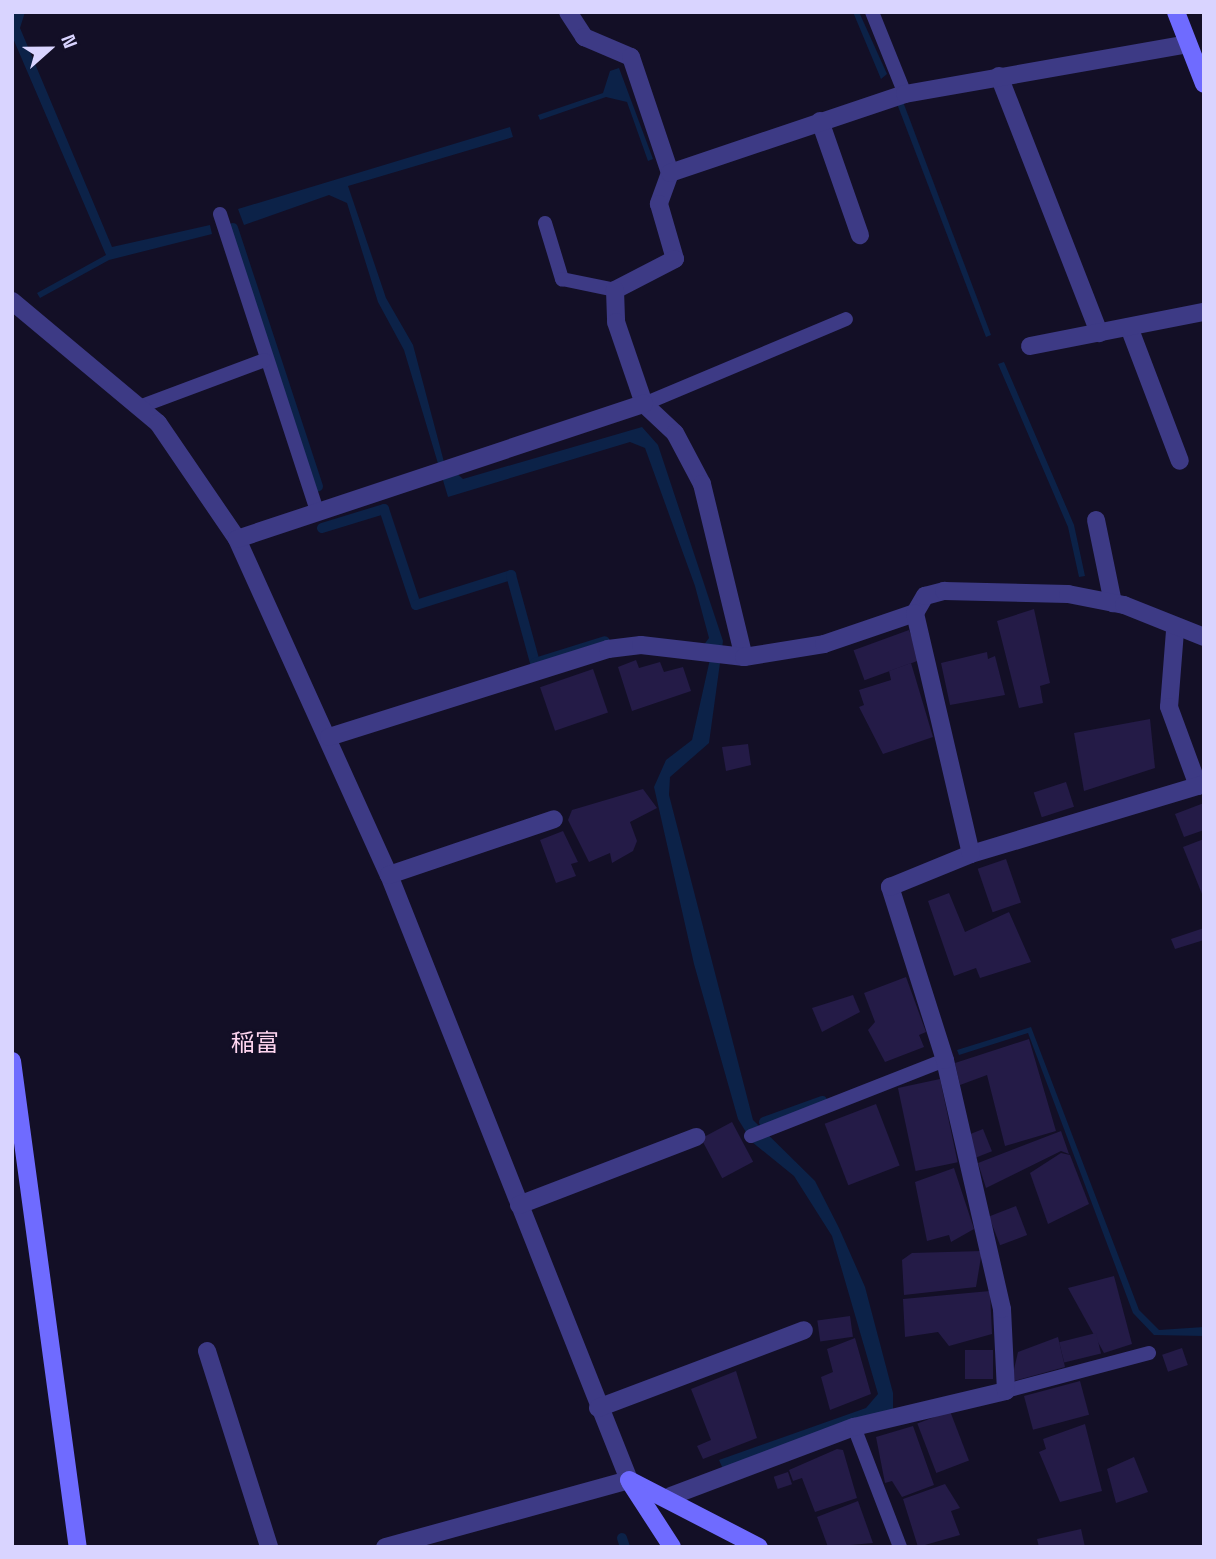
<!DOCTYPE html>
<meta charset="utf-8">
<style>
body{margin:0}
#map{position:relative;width:1216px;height:1559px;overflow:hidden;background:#130f26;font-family:"Space Grotesk","Noto Sans JP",sans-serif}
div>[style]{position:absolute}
.water>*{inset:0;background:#0c2248}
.stream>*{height:10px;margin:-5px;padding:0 5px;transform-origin:5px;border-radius:5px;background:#0c2248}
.building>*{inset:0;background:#241b47;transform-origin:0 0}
.lane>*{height:14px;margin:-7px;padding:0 7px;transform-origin:7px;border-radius:7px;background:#3d3a85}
.street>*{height:18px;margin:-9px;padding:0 9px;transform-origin:9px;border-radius:9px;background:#3d3a85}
.secondary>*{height:18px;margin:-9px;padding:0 9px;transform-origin:9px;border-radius:9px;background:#6f6bff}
span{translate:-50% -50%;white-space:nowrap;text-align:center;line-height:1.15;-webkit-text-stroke:5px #130f26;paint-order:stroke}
.quarter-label{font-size:24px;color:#ffd6f0}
.frame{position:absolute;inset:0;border:14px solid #d9d4ff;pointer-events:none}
.north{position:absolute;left:14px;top:14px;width:70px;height:70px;-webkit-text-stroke:5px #130f26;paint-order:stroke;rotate:69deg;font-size:19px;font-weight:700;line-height:28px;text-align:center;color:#d9d4ff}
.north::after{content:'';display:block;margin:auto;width:24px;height:32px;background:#d9d4ff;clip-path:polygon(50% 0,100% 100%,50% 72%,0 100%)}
</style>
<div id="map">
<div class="water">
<i style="clip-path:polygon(14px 12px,25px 12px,20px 28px,112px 247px,210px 225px,212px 234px,109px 260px,40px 298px,37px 293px,106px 255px,12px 36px)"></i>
<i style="clip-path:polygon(853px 12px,859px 12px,887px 74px,881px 79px)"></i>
<i style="clip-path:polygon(619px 68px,653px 159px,648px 161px,627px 102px,606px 97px,540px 120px,538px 115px,603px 93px,610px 71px)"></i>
<i style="clip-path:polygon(902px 99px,991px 335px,986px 337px,896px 101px)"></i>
<i style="clip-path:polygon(510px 127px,513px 137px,348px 186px,386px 298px,413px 345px,444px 462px,463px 479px,642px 427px,658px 445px,723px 641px,709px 743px,670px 777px,669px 795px,753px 1120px,815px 1181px,839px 1228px,865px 1287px,893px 1393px,893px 1410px,723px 1469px,719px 1460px,866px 1408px,878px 1394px,832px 1236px,794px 1176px,752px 1142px,738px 1119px,694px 964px,654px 787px,666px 760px,692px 740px,712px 650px,703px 646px,709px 638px,695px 586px,645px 448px,630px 442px,448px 497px,404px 350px,378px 302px,347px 203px,329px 195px,244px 225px,238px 209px)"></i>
<i style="clip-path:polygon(1004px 362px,1074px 525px,1085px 576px,1079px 577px,1068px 527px,998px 364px)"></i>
<i style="clip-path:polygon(1031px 1027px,1139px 1310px,1159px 1330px,1204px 1327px,1204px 1336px,1154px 1335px,1133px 1313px,1028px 1033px,959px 1055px,957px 1050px)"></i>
</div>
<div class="stream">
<i style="left:233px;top:228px;width:272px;rotate:71.8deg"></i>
<i style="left:322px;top:528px;width:65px;rotate:-17deg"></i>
<i style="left:384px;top:509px;width:101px;rotate:71.6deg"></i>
<i style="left:416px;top:605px;width:100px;rotate:-17.5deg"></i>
<i style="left:511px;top:575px;width:91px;rotate:74.7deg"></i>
<i style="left:535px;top:663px;width:73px;rotate:-17.4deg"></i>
<i style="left:764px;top:1122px;width:62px;rotate:-19.9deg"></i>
<i style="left:622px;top:1538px;width:9px;rotate:72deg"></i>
</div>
<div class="building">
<i style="clip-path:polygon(1034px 609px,1050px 683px,1040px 686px,1043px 703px,1019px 708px,997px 621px)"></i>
<i style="left:909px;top:630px;width:32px;height:59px;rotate:70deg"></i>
<i style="clip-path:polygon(987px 652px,988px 659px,995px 656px,1005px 695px,950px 705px,941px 663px)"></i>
<i style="clip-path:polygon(636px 660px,639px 668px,660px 662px,664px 672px,683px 667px,691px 691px,632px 711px,618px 667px)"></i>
<i style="clip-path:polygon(911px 663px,933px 737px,883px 754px,859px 707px,864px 705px,859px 690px,891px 680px,889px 671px)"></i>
<i style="left:593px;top:669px;width:46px;height:56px;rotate:71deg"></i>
<i style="clip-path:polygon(1150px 719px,1155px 768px,1084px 791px,1074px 733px)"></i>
<i style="clip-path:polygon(748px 744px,751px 765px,726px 771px,722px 747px)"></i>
<i style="left:1066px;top:782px;width:26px;height:34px;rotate:72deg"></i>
<i style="clip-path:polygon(643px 789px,657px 808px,630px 822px,637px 841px,633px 851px,612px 863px,610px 853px,589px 862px,568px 820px,572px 810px)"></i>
<i style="clip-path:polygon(1204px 803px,1204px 830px,1184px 837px,1175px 814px)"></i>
<i style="clip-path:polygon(563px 831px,578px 862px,571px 864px,576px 876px,556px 883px,540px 840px)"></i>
<i style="clip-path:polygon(1204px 839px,1204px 899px,1183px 847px)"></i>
<i style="left:1006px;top:859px;width:46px;height:30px;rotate:71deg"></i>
<i style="clip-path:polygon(949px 893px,965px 932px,1009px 912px,1031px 962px,980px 978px,976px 968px,954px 976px,928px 901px)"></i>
<i style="clip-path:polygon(1204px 928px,1204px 940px,1175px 949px,1171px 939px)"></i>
<i style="clip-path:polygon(906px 977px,926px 1032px,919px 1035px,924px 1047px,885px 1062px,868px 1030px,875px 1022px,864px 993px)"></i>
<i style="clip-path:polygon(853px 995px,860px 1012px,822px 1032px,812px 1008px)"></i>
<i style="clip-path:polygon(1029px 1039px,1056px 1131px,1005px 1146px,987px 1075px,960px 1085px,955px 1063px)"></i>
<i style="left:940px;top:1079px;width:85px;height:43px;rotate:78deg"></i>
<i style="left:876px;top:1104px;width:66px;height:55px;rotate:69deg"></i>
<i style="left:732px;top:1122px;width:45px;height:35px;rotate:62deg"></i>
<i style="left:983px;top:1129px;width:24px;height:17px;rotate:68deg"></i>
<i style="clip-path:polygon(1061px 1131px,1069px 1154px,1061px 1151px,986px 1188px,978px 1163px)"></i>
<i style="clip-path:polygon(1061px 1153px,1070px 1155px,1089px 1204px,1048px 1224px,1030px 1173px)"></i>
<i style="clip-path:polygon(954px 1168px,974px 1229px,951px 1242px,949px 1235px,927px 1241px,915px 1182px)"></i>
<i style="left:1016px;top:1206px;width:31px;height:29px;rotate:69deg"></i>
<i style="clip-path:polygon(982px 1251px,976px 1287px,904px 1295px,902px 1260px,912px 1253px)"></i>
<i style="clip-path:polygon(1114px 1276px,1132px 1344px,1104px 1353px,1068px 1288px)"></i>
<i style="clip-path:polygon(990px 1291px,992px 1334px,949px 1346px,938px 1332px,905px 1337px,903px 1299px)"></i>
<i style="left:850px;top:1316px;width:21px;height:33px;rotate:82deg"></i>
<i style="left:1096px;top:1333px;width:21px;height:38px;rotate:76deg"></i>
<i style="clip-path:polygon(1058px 1337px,1065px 1367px,1011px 1382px,1018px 1352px)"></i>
<i style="clip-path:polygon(855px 1338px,871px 1394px,830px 1410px,821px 1377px,833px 1372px,827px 1349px)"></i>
<i style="left:1182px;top:1348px;width:18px;height:21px;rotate:71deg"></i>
<i style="left:965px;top:1350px;width:28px;height:29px"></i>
<i style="clip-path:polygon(736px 1371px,757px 1438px,703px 1459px,697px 1446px,711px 1440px,691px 1389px)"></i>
<i style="left:1080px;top:1381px;width:35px;height:58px;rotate:75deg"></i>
<i style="left:950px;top:1411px;width:53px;height:35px;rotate:69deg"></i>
<i style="clip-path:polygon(1085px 1424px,1102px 1491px,1060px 1502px,1039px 1452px,1046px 1449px,1043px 1439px)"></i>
<i style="clip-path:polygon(913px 1426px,934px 1485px,902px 1497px,892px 1481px,885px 1483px,876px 1437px)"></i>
<i style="clip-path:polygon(837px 1449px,843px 1450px,857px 1498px,815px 1512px,802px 1478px,793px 1481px,789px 1470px)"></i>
<i style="clip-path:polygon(1134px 1457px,1148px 1492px,1116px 1503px,1107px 1469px)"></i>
<i style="left:788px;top:1472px;width:13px;height:15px;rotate:72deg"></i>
<i style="clip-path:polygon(945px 1484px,960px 1508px,951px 1511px,960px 1535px,918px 1547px,903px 1499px)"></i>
<i style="clip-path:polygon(858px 1501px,873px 1543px,828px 1547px,817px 1517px)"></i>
<i style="clip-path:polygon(1081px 1529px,1085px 1547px,1039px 1547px,1037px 1539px)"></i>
</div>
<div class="lane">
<i style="left:872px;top:12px;width:88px;rotate:68.1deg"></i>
<i style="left:220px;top:214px;width:315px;rotate:71.9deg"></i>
<i style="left:545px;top:223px;width:59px;rotate:73.1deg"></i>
<i style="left:562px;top:279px;width:54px;rotate:11.7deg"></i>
<i style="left:644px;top:404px;width:219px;rotate:-22.8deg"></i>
<i style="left:139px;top:407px;width:134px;rotate:-20.5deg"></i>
<i style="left:751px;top:1136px;width:208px;rotate:-21.4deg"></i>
<i style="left:1006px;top:1391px;width:148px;rotate:-14.9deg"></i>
<i style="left:854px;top:1427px;width:129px;rotate:69deg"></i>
</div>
<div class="street">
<i style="left:568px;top:12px;width:30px;rotate:57deg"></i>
<i style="left:584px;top:37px;width:51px;rotate:23.1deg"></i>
<i style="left:631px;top:57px;width:122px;rotate:71.4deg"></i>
<i style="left:670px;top:173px;width:33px;rotate:110deg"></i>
<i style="left:659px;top:204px;width:57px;rotate:73.8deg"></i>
<i style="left:675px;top:259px;width:68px;rotate:152.7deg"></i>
<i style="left:615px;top:290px;width:32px;rotate:88deg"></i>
<i style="left:616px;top:322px;width:87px;rotate:71.1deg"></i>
<i style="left:644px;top:404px;width:42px;rotate:43.1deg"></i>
<i style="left:675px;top:433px;width:58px;rotate:62.1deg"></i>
<i style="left:702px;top:484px;width:178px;rotate:76.4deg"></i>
<i style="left:999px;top:76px;width:276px;rotate:68.7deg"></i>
<i style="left:820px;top:121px;width:121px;rotate:70.7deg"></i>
<i style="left:670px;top:173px;width:248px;rotate:-18.6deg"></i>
<i style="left:905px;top:94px;width:287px;rotate:-10deg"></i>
<i style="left:12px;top:301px;width:190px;rotate:39.9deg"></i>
<i style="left:158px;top:423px;width:140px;rotate:55.7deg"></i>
<i style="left:237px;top:539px;width:369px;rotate:65.7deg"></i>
<i style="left:389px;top:875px;width:651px;rotate:68.36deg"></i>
<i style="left:629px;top:1480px;width:253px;rotate:164.6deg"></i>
<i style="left:1129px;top:327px;width:143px;rotate:69.2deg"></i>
<i style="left:1030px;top:346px;width:177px;rotate:-11.1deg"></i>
<i style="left:1096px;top:520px;width:85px;rotate:78.4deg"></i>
<i style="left:237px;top:539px;width:429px;rotate:-18.4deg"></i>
<i style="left:1175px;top:631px;width:76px;rotate:94.5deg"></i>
<i style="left:1169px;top:707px;width:84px;rotate:69.8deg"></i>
<i style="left:1198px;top:786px;width:6px;rotate:-18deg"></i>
<i style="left:329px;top:737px;width:293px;rotate:-17.5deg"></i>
<i style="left:608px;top:649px;width:33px;rotate:-7deg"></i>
<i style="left:641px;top:645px;width:104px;rotate:6.6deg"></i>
<i style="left:744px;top:657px;width:81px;rotate:-9.2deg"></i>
<i style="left:824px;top:644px;width:96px;rotate:-18.8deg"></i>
<i style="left:915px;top:613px;width:20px;rotate:-60deg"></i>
<i style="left:925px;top:596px;width:20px;rotate:-15deg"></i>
<i style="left:944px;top:591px;width:124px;rotate:1.4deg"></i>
<i style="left:1068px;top:594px;width:57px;rotate:11.1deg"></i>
<i style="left:1124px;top:605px;width:86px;rotate:21.8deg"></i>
<i style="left:971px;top:854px;width:237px;rotate:-16.7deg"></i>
<i style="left:389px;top:875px;width:174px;rotate:-18.7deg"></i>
<i style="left:519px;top:1205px;width:190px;rotate:-21deg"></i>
<i style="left:207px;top:1351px;width:206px;rotate:72.4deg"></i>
<i style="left:598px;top:1408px;width:220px;rotate:-20.7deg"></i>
<i style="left:671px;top:1496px;width:196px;rotate:-20.7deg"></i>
<i style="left:854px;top:1427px;width:156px;rotate:-13.3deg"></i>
<i style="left:1006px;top:1391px;width:82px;rotate:-92.8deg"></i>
<i style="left:1002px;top:1309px;width:255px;rotate:-102.9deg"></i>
<i style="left:945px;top:1060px;width:182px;rotate:-107.6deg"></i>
<i style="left:890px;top:887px;width:87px;rotate:-22.2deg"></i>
<i style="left:971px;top:854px;width:247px;rotate:-103.1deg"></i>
</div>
<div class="secondary">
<i style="left:1176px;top:12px;width:77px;rotate:68.7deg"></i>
<i style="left:12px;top:1061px;width:490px;rotate:82.3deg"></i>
<i style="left:629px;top:1480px;width:146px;rotate:27.3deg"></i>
<i style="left:630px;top:1482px;width:77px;rotate:57.1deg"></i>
</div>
<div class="quarter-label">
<span style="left:255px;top:1043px">稲富</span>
</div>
<div class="frame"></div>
<div class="north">N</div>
</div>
